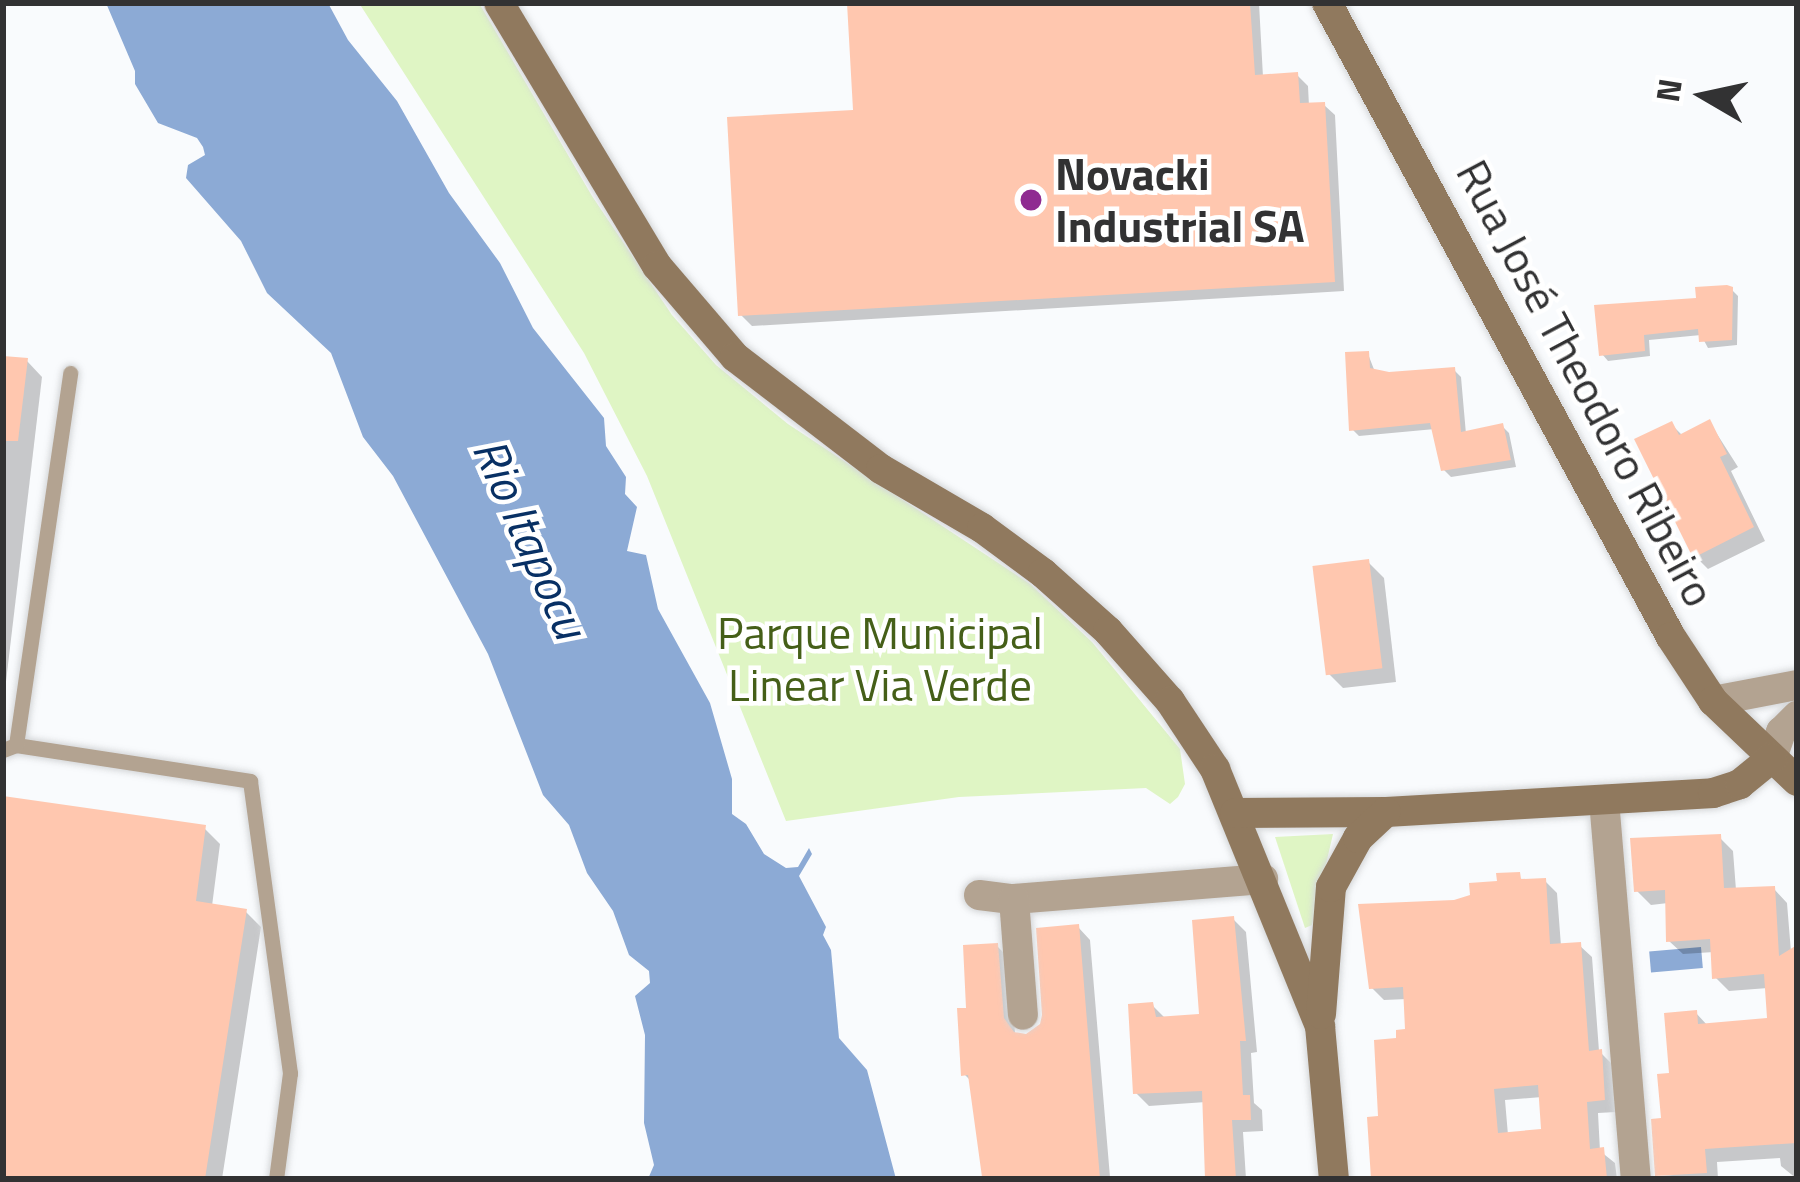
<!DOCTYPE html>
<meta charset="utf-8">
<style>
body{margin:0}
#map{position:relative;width:1800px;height:1182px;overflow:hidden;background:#f9fbfd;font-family:"Titillium Web",sans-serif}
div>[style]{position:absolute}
.green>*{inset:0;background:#dff5c4}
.water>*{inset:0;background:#8caad5;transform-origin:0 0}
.shadow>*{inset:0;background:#0003}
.building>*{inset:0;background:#ffc7af;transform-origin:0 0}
.roads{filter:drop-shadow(0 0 3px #d5d7d9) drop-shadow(0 0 3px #d5d7d9)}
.lane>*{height:15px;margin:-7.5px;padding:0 7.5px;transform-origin:7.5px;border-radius:7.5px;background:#b3a391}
.street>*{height:30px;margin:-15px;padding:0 15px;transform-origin:15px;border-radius:15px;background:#b3a391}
.secondary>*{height:30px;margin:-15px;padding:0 15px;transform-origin:15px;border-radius:15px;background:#90795e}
.dots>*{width:33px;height:33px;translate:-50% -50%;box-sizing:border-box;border:6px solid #fff;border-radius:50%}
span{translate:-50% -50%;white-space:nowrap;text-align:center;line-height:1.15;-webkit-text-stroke:9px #fff;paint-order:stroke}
.poi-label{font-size:45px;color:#323233;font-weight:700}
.left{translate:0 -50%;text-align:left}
.street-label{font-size:45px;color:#323233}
.park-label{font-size:45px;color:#455f18}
.water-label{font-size:48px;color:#083064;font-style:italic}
.frame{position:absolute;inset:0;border:6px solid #323233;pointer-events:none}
.north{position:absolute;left:1644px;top:36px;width:120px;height:120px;-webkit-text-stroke:9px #fff;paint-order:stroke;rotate:279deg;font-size:33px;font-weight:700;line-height:48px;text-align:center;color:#323233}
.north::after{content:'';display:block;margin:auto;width:42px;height:54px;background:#323233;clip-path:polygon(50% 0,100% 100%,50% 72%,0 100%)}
</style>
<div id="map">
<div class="green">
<i style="clip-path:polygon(359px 3px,479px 3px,592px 196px,672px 315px,716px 365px,788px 424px,1030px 584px,1092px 642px,1180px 749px,1185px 784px,1178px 797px,1170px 804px,1146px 788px,959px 797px,786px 821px,647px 476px,584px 353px)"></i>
<i style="clip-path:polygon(1333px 834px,1312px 925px,1305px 928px,1275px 837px)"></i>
</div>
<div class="water">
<i style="clip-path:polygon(106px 3px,328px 3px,348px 40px,397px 101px,449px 193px,500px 263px,533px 328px,604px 418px,606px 446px,626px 477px,625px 494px,637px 507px,627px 551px,646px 555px,658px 609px,710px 703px,732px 779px,732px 814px,746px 824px,764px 854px,786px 868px,798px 867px,809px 848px,812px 854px,799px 876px,826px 927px,823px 935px,831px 950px,839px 1038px,867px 1070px,896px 1179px,648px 1179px,654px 1165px,644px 1123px,645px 1035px,635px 996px,650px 983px,649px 971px,629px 955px,613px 911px,587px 873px,569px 825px,543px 795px,488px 654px,393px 476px,363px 437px,331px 353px,267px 293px,241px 241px,186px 178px,188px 165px,205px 155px,203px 147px,197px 138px,158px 123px,135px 84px,135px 71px)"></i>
<i style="left:1701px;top:947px;width:21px;height:52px;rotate:85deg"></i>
</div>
<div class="shadow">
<i style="clip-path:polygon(850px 3px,1259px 3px,1263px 77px,1297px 75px,1308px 86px,1309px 106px,1324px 105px,1335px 115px,1344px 291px,752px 326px,741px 315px,856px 112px)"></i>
<i style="clip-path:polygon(1732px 290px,1738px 296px,1737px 345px,1708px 348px,1701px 335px,1649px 340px,1650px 356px,1608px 361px,1602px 354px,1699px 301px)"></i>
<i style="clip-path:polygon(1368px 354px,1375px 372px,1389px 375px,1454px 370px,1461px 377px,1466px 434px,1502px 426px,1509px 433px,1516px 467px,1451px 477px,1443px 469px,1435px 429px,1359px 436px,1352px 429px)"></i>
<i style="clip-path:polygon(3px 359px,27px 361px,42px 377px,3px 707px)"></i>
<i style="clip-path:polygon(1710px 423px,1738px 467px,1731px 471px,1765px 541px,1708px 569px,1695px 556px,1671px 424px,1683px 436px)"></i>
<i style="clip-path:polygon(1368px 562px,1384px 578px,1396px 682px,1343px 688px,1328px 673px)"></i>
<i style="clip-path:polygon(3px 799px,204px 828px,220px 844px,212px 906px,246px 912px,261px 927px,222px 1179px,3px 1179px)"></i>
<i style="clip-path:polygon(1720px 838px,1733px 851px,1736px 890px,1774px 889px,1787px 903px,1791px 952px,1797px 948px,1797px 1179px,1781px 1166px,1780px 1158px,1717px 1162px,1718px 1179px,1658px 1175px,1664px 1121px,1696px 1013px,1708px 1026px,1771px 1021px,1768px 988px,1729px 991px,1715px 977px,1714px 952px,1683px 954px,1669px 941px,1668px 903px,1651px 905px,1637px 891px)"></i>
<i style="clip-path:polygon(evenodd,1500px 877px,1545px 881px,1557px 893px,1561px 946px,1579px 945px,1592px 957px,1599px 1051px,1613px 1065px,1616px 1112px,1598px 1113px,1600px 1151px,1615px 1163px,1617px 1179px,1374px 1179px,1400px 1041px,1408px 1032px,1407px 999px,1384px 1000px,1371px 987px,1454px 903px,1500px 884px,1500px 877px,1542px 1097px,1544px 1132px,1508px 1135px,1505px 1100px,1542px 1097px)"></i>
<i style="clip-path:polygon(1233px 919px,1246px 932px,1257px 1052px,1251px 1053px,1254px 1103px,1262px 1110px,1263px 1131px,1243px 1132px,1246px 1179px,1184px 1179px,1207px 1177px,1206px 1102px,1149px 1106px,1136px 1093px,1152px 1005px,1166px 1019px,1202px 1016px)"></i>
<i style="clip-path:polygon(1078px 927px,1090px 940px,1110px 1177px,1137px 1179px,987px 1179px,972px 1082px,964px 1074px,969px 1010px,997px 946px,1009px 958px,1015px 1033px,1026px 1037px,1043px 1026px)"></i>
</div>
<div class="building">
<i style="clip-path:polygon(847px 3px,1250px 3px,1255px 75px,1298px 72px,1300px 103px,1325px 102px,1335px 282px,738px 316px,727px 117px,853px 110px)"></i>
<i style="clip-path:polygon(1727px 285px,1733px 287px,1732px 340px,1699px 342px,1698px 329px,1644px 335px,1645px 351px,1599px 356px,1594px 305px,1696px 298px,1695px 287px)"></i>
<i style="clip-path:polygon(1369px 351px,1370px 368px,1389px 372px,1455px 367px,1461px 432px,1503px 423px,1511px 460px,1441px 471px,1430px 423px,1349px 431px,1345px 352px)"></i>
<i style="clip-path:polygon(3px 356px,28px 358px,18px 441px,3px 441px)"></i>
<i style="clip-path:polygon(1710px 419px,1727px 454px,1720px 457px,1754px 527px,1693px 558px,1634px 439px,1672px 421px,1679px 435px)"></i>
<i style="left:1369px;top:559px;width:110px;height:57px;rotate:83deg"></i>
<i style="clip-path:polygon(3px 796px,206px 825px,196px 901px,247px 909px,205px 1179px,3px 1179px)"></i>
<i style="clip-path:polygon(1721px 834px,1724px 888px,1775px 886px,1779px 956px,1797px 945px,1797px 1143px,1705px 1149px,1707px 1173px,1655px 1176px,1651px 1119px,1661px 1118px,1657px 1074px,1669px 1073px,1664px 1013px,1697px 1010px,1698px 1024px,1767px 1018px,1764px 974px,1712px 979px,1710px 939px,1666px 942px,1665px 890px,1634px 892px,1630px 838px)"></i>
<i style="clip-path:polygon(evenodd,1520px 872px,1521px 879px,1546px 878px,1550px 944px,1581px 942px,1589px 1051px,1602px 1049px,1605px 1100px,1587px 1102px,1590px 1149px,1604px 1147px,1607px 1179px,1371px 1179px,1367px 1117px,1378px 1116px,1374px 1040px,1396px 1038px,1396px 1030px,1405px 1029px,1403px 987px,1369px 989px,1358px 904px,1454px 900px,1470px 895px,1469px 883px,1497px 881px,1496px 873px,1520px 872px,1538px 1085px,1541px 1129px,1498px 1133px,1494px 1089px,1538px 1085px)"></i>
<i style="clip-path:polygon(1234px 916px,1246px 1041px,1240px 1041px,1243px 1095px,1250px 1095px,1251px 1120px,1232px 1120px,1236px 1179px,1205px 1179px,1202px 1091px,1133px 1094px,1128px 1004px,1153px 1002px,1156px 1017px,1199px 1014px,1192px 920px)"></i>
<i style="clip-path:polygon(1079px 924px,1100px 1179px,982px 1177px,968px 1075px,961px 1076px,957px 1008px,966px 1008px,963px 945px,998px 943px,1004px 1018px,1014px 1032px,1026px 1034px,1040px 1024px,1042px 1015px,1036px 928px)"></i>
</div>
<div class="roads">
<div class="lane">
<i style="left:16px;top:745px;width:237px;rotate:8.7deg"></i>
<i style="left:250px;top:781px;width:295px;rotate:82.2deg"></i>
<i style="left:290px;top:1073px;width:107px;rotate:97.5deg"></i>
<i style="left:3px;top:750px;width:14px;rotate:-21deg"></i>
<i style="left:16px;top:745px;width:376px;rotate:-81.7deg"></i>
</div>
<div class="street">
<i style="left:1713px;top:701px;width:86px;rotate:-10.8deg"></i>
<i style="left:1772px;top:758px;width:28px;rotate:-71deg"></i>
<i style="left:1781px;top:732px;width:23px;rotate:-45deg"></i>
<i style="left:1604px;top:800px;width:380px;rotate:85.2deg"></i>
<i style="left:979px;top:895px;width:35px;rotate:7deg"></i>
<i style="left:1014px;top:899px;width:250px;rotate:-4.6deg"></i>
<i style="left:1014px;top:899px;width:116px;rotate:85.6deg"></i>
</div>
<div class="secondary">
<i style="left:499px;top:3px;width:307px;rotate:59deg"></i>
<i style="left:657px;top:266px;width:120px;rotate:49.4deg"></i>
<i style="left:735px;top:357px;width:184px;rotate:37.5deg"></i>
<i style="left:881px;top:469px;width:117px;rotate:30.3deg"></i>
<i style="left:982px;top:528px;width:76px;rotate:36.4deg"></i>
<i style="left:1043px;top:573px;width:87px;rotate:41.7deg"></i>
<i style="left:1108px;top:631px;width:94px;rotate:48.5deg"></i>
<i style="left:1170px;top:701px;width:82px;rotate:56.5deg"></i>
<i style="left:1215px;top:769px;width:278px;rotate:67.8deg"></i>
<i style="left:1320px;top:1026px;width:154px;rotate:84.8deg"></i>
<i style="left:1327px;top:3px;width:721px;rotate:61.52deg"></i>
<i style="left:1671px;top:637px;width:77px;rotate:56.7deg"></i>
<i style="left:1713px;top:701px;width:116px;rotate:43.6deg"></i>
<i style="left:1235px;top:813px;width:151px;rotate:-0.4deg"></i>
<i style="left:1386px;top:812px;width:328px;rotate:-3.3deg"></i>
<i style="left:1713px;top:793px;width:28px;rotate:-18deg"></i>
<i style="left:1740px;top:784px;width:41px;rotate:-39.1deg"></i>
<i style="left:1321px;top:1014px;width:127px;rotate:-85.5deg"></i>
<i style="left:1331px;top:887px;width:56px;rotate:-61.1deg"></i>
<i style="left:1358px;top:838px;width:38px;rotate:-43deg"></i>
</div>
</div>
<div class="dots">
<i style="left:1031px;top:200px;background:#8f2b91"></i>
</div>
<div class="poi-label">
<span class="left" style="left:1055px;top:200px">Novacki<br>Industrial SA</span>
</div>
<div class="street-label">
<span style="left:1586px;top:383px;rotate:62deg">Rua José Theodoro Ribeiro</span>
</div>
<div class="park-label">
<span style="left:880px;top:659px">Parque Municipal<br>Linear Via Verde</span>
</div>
<div class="water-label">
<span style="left:531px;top:538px;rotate:66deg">Rio Itapocu</span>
</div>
<div class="frame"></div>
<div class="north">N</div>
</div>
